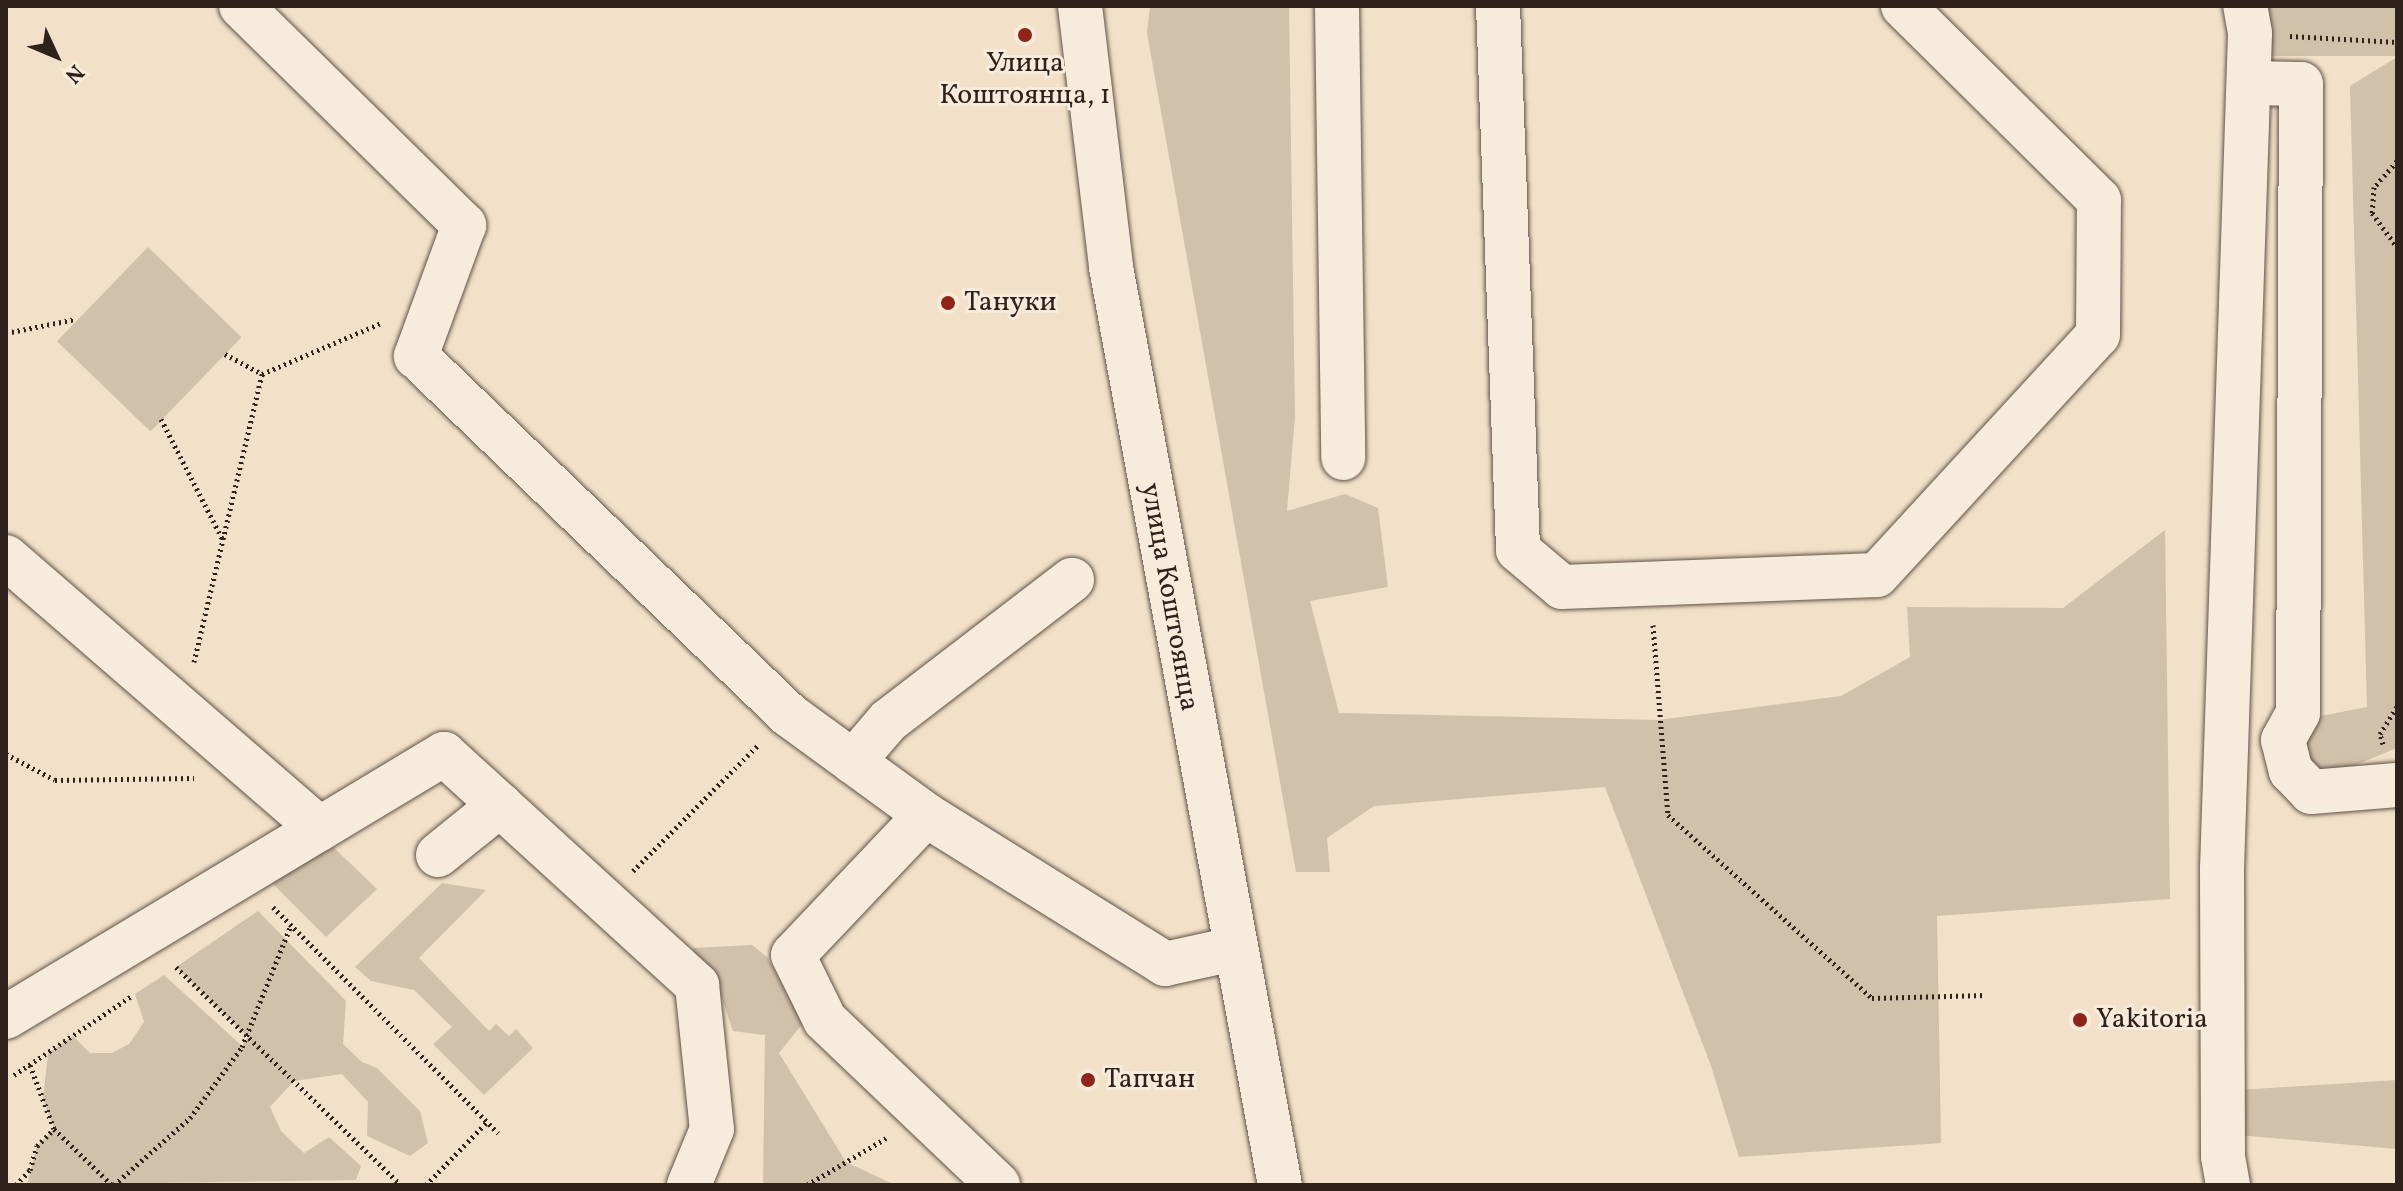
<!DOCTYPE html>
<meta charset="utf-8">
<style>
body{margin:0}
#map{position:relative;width:2403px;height:1191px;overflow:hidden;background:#f2e1c8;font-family:Vollkorn,serif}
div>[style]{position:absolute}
.green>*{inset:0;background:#d1c1ab;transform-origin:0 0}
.path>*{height:5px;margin-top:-2.5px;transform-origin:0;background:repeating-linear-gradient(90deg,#2f221d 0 2px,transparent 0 6px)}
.roads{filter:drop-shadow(0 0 2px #605248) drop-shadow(0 0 2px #605248)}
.minor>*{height:44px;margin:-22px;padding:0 22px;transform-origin:22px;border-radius:22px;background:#f7ecdb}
.dots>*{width:22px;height:22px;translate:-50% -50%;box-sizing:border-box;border:4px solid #f7ecdb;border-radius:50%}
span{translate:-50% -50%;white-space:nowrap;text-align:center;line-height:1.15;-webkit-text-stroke:6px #f7ecdb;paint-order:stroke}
.poi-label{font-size:28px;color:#2f221d}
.left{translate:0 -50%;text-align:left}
.street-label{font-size:28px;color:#2f221d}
.frame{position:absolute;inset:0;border:8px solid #2f221d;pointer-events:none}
.north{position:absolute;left:16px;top:16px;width:80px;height:80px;-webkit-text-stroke:6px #f7ecdb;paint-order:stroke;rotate:134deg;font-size:22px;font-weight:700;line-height:32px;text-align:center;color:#2f221d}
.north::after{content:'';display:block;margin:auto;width:28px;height:36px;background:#2f221d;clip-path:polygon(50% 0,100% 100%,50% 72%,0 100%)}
</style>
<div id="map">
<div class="green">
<i style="clip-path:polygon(1150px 6px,1289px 6px,1295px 417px,1287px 511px,1345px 494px,1378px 508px,1388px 587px,1310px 601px,1339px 713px,1658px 720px,1841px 696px,1910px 657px,1907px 607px,2063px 608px,2165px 530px,2170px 899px,1937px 916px,1941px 1143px,1739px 1157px,1711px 1066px,1605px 787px,1374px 806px,1327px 838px,1330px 872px,1296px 872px,1147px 33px)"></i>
<i style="left:2397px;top:6px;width:50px;height:129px;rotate:90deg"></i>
<i style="clip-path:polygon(2397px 57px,2397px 748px,2324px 778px,2303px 754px,2316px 717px,2367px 707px,2350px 86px)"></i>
<i style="left:148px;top:247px;width:130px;height:131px;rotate:44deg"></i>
<i style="clip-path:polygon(328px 842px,377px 889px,326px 937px,270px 881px)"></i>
<i style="clip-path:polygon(442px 883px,486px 890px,419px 958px,489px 1031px,496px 1024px,509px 1036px,516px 1029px,533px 1048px,484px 1095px,433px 1044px,452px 1027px,414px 990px,371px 981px,355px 967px)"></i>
<i style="clip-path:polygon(258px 911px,346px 1001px,343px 1044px,362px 1062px,377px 1068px,420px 1111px,428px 1143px,410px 1156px,367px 1136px,368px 1102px,342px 1074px,294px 1081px,270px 1107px,281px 1131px,304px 1153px,329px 1137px,361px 1166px,356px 1180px,27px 1185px,37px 1146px,54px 1129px,43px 1099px,48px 1053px,73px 1036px,90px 1053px,112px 1053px,129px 1044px,144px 1022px,135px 994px,164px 975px,242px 1046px,248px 1037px,176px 967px)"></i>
<i style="clip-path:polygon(752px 945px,767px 957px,803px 1023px,779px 1053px,846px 1162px,895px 1185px,763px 1185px,765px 1035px,733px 1031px,717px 984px,692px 948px)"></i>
<i style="clip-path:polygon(2397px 1080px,2397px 1149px,2238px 1135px,2238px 1090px)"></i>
</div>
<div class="path">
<i style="left:2290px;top:36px;width:107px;rotate:3.2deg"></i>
<i style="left:2397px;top:161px;width:35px;rotate:131deg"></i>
<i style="left:2374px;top:187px;width:26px;rotate:94deg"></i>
<i style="left:2372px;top:213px;width:42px;rotate:53.7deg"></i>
<i style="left:6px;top:333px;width:71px;rotate:-11.3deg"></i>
<i style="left:225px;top:354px;width:42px;rotate:28.4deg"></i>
<i style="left:161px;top:419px;width:134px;rotate:62.9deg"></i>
<i style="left:1653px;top:625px;width:191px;rotate:85.5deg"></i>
<i style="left:1668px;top:815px;width:274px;rotate:41.9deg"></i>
<i style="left:1872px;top:998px;width:114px;rotate:-1.5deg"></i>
<i style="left:194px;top:662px;width:296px;rotate:-76.7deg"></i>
<i style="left:262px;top:374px;width:129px;rotate:-23.2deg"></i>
<i style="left:2383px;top:744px;width:10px;rotate:-107deg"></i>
<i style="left:2380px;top:734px;width:32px;rotate:-58deg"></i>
<i style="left:6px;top:754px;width:55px;rotate:28deg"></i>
<i style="left:55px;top:780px;width:139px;rotate:-0.8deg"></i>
<i style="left:633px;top:871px;width:177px;rotate:-45.2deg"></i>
<i style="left:273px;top:907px;width:319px;rotate:45.1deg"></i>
<i style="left:176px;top:967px;width:313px;rotate:44.1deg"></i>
<i style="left:30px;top:1065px;width:68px;rotate:69.4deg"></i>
<i style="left:54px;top:1129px;width:81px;rotate:44deg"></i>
<i style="left:14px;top:1075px;width:143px;rotate:-33.9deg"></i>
<i style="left:16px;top:1185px;width:21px;rotate:-47deg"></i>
<i style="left:30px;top:1170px;width:25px;rotate:-74deg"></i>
<i style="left:37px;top:1146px;width:24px;rotate:-45deg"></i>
<i style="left:114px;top:1185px;width:101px;rotate:-41.4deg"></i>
<i style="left:190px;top:1118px;width:88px;rotate:-53.8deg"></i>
<i style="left:242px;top:1047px;width:131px;rotate:-68.1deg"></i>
<i style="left:426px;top:1185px;width:88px;rotate:-45.9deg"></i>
<i style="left:807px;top:1185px;width:92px;rotate:-30.7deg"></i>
</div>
<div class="roads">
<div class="minor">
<i style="left:241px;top:6px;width:313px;rotate:44.5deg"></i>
<i style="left:464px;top:225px;width:140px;rotate:110.1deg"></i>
<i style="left:416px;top:356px;width:518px;rotate:43.9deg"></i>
<i style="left:789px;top:715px;width:170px;rotate:36.1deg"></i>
<i style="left:926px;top:815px;width:282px;rotate:31.9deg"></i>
<i style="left:1165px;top:964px;width:70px;rotate:-12.4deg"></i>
<i style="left:1080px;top:6px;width:263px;rotate:83.2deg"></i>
<i style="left:1111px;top:267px;width:933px;rotate:79.57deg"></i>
<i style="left:1337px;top:6px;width:452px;rotate:89.2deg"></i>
<i style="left:1498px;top:6px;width:544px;rotate:87.89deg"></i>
<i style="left:1518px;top:550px;width:57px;rotate:40.1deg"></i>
<i style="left:1562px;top:587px;width:315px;rotate:-2.2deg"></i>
<i style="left:1877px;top:575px;width:326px;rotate:-47.4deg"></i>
<i style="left:2098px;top:335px;width:135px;rotate:-89.6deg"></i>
<i style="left:2099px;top:200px;width:276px;rotate:-135.3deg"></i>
<i style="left:2249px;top:83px;width:52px;rotate:1.1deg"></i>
<i style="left:2301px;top:84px;width:629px;rotate:90.27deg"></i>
<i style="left:2298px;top:713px;width:31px;rotate:119deg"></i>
<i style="left:2283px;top:740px;width:32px;rotate:76deg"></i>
<i style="left:2291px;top:771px;width:29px;rotate:46deg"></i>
<i style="left:2311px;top:792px;width:86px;rotate:-4.7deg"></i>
<i style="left:6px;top:557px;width:415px;rotate:40.9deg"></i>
<i style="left:853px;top:762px;width:54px;rotate:-49.5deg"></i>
<i style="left:888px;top:721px;width:232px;rotate:-37.5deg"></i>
<i style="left:926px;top:815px;width:193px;rotate:133.5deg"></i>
<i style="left:793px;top:955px;width:72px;rotate:63.8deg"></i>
<i style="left:825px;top:1020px;width:239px;rotate:43.6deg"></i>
<i style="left:438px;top:855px;width:80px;rotate:-38.9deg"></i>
<i style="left:6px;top:1017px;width:511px;rotate:-30.98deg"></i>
<i style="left:444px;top:754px;width:343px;rotate:42.4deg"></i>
<i style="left:697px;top:985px;width:145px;rotate:84.1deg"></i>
<i style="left:712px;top:1129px;width:61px;rotate:112.3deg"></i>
<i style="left:2228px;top:1185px;width:29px;rotate:-100deg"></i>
<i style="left:2223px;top:1156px;width:287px;rotate:-90.2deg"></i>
<i style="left:2222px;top:869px;width:836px;rotate:-88.08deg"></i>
<i style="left:2250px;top:33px;width:27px;rotate:-100deg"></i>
</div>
</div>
<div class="dots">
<i style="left:1025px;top:35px;background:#8f2418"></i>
<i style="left:948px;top:303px;background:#8f2418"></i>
<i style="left:2080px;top:1020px;background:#8f2418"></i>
<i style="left:1088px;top:1080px;background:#8f2418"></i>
</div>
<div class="poi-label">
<span style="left:1025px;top:80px">Улица<br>Коштоянца, 1</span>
<span class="left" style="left:964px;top:303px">Тануки</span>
<span class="left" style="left:2096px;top:1020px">Yakitoria</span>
<span class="left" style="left:1104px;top:1080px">Тапчан</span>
</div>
<div class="street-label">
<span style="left:1169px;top:597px;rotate:80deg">улица Коштоянца</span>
</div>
<div class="frame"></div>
<div class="north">N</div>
</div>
